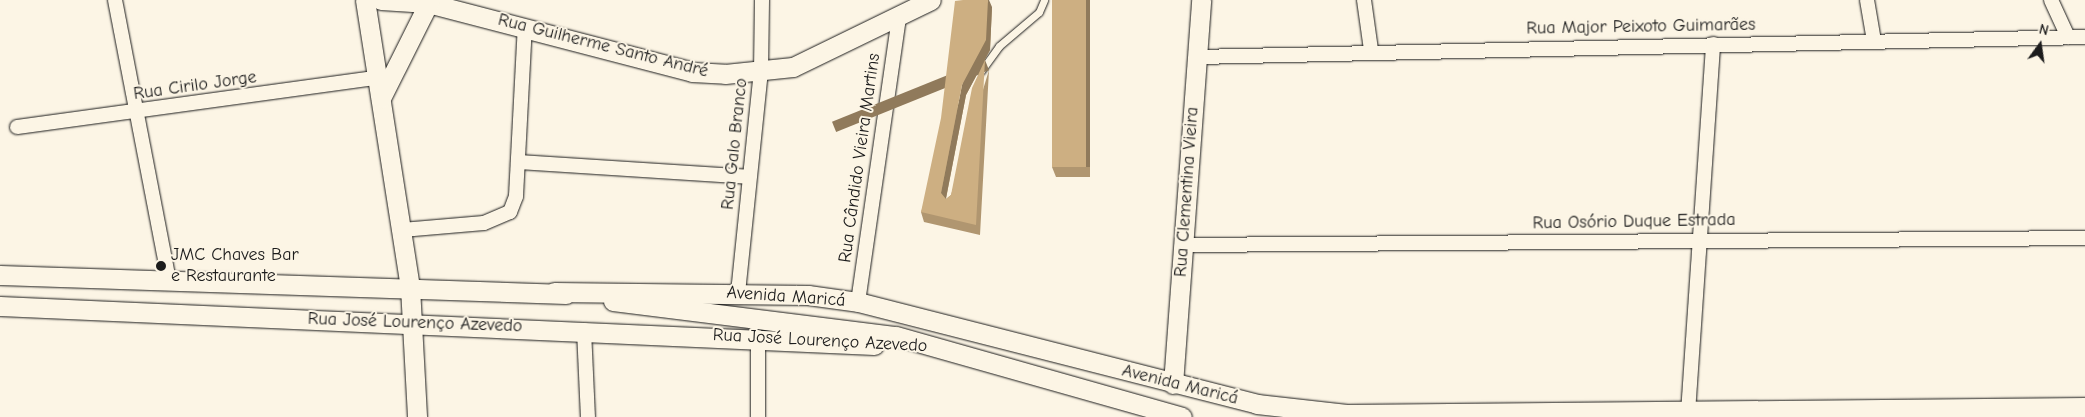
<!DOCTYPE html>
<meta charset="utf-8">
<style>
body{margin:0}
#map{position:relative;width:2085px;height:417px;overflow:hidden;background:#fcf5e5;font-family:"Comic Neue",sans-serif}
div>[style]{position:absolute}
.roads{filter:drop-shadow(0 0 1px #1c1c1c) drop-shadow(0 0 1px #1c1c1c)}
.lane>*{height:7px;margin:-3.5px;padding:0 3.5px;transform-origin:3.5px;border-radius:3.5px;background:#fcf5e5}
.street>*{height:14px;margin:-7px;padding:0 7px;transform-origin:7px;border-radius:7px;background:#fcf5e5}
.secondary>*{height:19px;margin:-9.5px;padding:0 9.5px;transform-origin:9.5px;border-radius:9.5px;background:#fcf5e5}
.wall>*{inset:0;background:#b09670}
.shaded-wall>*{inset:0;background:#907a5b;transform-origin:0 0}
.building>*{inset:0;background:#cdaf82;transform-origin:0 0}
.dots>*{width:14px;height:14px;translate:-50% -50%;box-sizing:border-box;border:2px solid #fcf5e5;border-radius:50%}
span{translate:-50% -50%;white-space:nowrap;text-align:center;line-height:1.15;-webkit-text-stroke:4px #fcf5e5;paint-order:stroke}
.street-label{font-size:18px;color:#1c1c1c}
.poi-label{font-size:18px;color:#1c1c1c}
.left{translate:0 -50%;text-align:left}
.north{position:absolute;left:2015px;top:20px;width:50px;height:50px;-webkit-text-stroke:4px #fcf5e5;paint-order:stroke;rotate:14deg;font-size:14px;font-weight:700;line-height:20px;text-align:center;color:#1c1c1c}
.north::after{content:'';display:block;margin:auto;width:18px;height:22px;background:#1c1c1c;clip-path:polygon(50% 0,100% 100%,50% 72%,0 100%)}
</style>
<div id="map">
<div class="roads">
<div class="lane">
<i style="left:981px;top:71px;width:31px;rotate:-54deg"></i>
<i style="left:999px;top:46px;width:52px;rotate:-40.4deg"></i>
<i style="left:1039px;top:12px;width:13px;rotate:-67deg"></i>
</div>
<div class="street">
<i style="left:115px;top:0;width:286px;rotate:79.1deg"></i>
<i style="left:1364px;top:0;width:50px;rotate:82deg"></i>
<i style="left:1867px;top:0;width:42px;rotate:80.3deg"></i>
<i style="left:2051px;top:0;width:41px;rotate:65.3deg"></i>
<i style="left:1197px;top:57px;width:888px;rotate:-1.29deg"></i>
<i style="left:17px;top:127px;width:363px;rotate:-7.8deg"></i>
<i style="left:518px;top:162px;width:231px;rotate:3.7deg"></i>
<i style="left:402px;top:230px;width:82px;rotate:-4.9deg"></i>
<i style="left:484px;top:223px;width:28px;rotate:-23deg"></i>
<i style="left:510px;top:212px;width:17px;rotate:-69deg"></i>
<i style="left:516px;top:196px;width:169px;rotate:-87deg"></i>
<i style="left:1183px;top:245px;width:902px;rotate:-0.44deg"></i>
<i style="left:738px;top:293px;width:222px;rotate:-84.1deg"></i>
<i style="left:761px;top:72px;width:72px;rotate:-89.2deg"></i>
<i style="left:858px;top:302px;width:286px;rotate:-81.8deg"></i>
<i style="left:584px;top:330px;width:87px;rotate:87.4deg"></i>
<i style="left:1688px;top:413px;width:370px;rotate:-86.1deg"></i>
<i style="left:758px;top:417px;width:80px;rotate:-90deg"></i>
</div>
<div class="secondary">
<i style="left:365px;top:0;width:291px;rotate:81.1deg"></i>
<i style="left:410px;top:287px;width:130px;rotate:86.9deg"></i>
<i style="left:381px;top:0;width:47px;rotate:3.7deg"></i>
<i style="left:428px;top:3px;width:273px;rotate:14.6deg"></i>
<i style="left:692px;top:72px;width:33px;rotate:3deg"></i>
<i style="left:725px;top:74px;width:68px;rotate:-5.9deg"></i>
<i style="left:793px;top:67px;width:153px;rotate:-25.9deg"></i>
<i style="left:381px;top:98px;width:110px;rotate:-63.4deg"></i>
<i style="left:0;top:275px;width:566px;rotate:1.92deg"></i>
<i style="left:554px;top:292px;width:254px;rotate:0.7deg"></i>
<i style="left:808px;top:295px;width:50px;rotate:8deg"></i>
<i style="left:858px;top:302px;width:412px;rotate:14.3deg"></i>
<i style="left:1257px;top:404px;width:90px;rotate:6.4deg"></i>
<i style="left:1346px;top:414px;width:739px;rotate:-0.54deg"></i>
<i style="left:613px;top:301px;width:285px;rotate:7.1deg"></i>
<i style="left:896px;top:336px;width:297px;rotate:15.8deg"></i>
<i style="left:0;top:306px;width:875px;rotate:2.55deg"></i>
<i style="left:1173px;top:384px;width:385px;rotate:-85.8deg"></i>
</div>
</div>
<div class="wall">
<i style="clip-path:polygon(1052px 0,1090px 0,1090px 177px,1056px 177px,1052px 167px)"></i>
<i style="clip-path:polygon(992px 7px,990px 50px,966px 95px,946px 199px,951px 195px,989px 70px,980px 235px,924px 222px,921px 212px)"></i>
</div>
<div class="shaded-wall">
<i style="clip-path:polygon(988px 0,989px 0,992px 7px,990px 50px,966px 95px,945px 203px,941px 193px,962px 85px)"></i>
<i style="left:1086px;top:0;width:4px;height:167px"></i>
<i style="left:985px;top:60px;width:11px;height:165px;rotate:68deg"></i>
</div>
<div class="building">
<i style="clip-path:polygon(963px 0,988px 0,986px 40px,962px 85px,941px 193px,946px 199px,951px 195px,972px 88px,985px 60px,976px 225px,921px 212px,941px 118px,955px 1px)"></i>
<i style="left:1052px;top:0;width:34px;height:167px"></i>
</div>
<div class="dots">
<i style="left:161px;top:266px;background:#1c1c1c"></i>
</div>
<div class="street-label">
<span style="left:1641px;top:27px;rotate:-1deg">Rua Major Peixoto Guimarães</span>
<span style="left:603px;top:46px;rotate:14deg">Rua Guilherme Santo André</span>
<span style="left:195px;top:86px;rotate:-8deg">Rua Cirilo Jorge</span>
<span style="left:735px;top:144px;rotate:-84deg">Rua Galo Branco</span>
<span style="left:860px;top:158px;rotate:-82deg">Rua Cândido Vieira Martins</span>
<span style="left:1187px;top:192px;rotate:-86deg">Rua Clementina Vieira</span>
<span style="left:1634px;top:222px;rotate:-1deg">Rua Osório Duque Estrada</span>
<span style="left:786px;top:297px;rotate:4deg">Avenida Maricá</span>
<span style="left:415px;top:323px;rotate:2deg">Rua José Lourenço Azevedo</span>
<span style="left:820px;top:341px;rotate:3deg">Rua José Lourenço Azevedo</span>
<span style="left:1180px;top:385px;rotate:14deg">Avenida Maricá</span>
</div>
<div class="poi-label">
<span class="left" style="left:171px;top:266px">JMC Chaves Bar<br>e Restaurante</span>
</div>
<div class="north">N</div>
</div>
